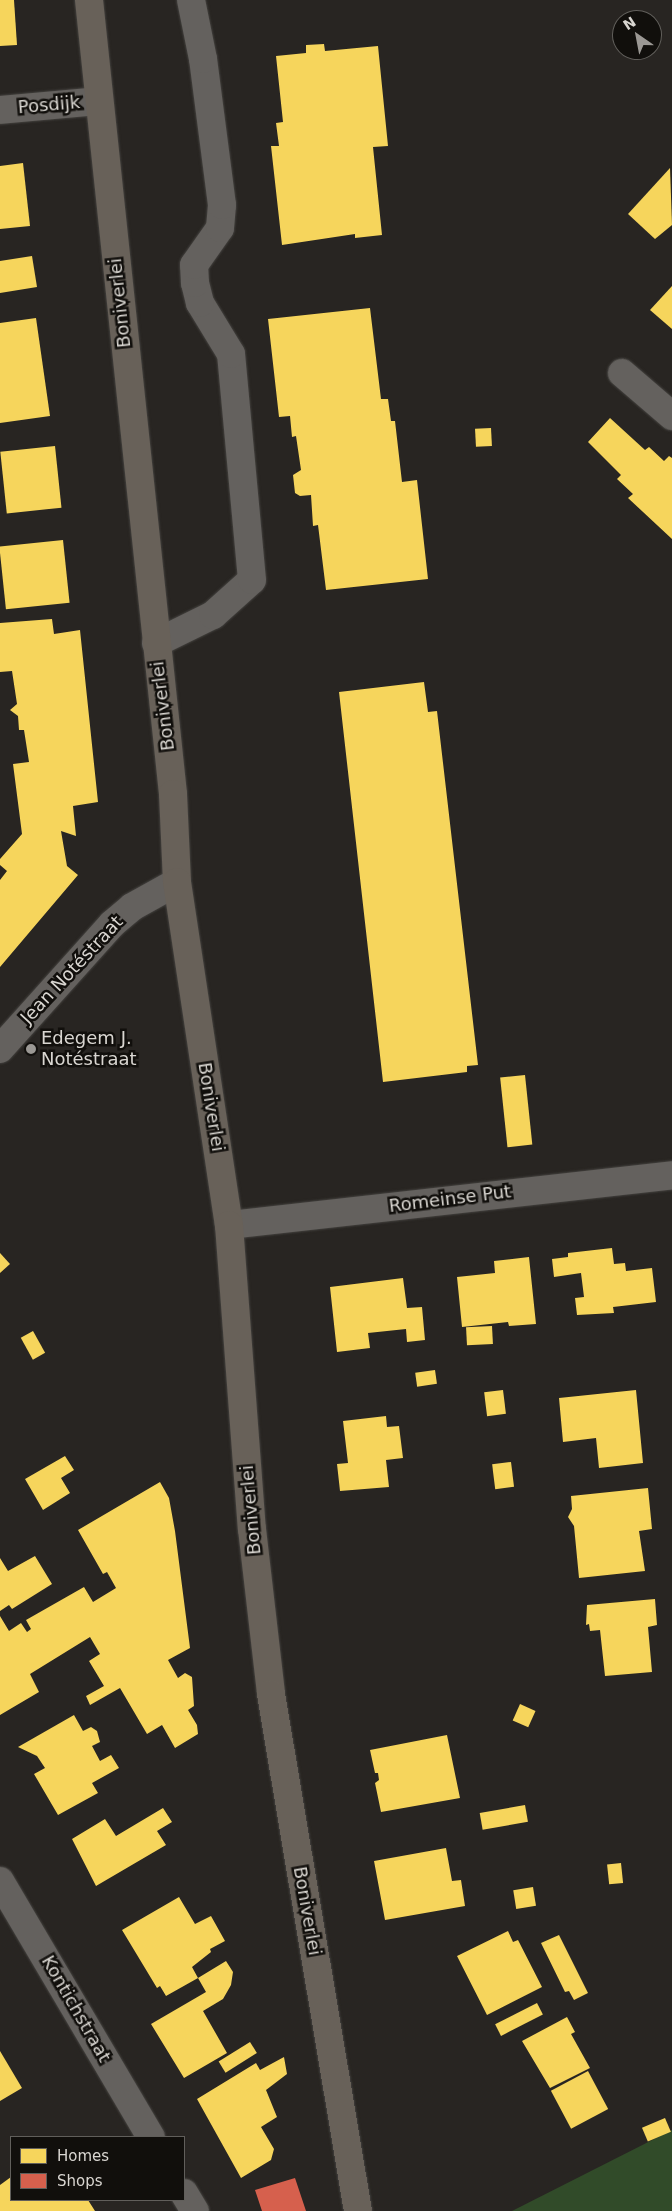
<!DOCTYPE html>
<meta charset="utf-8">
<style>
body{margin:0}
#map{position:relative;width:672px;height:2211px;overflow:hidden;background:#282522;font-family:"DejaVu Sans",sans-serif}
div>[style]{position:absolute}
.green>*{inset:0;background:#314b29}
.homes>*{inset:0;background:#f6d55c;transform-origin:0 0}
.shops>*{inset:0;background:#d6604d}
.roads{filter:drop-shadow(0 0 1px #44423f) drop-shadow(0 0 1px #44423f)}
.minor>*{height:28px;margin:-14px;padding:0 14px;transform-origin:14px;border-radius:14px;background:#64615e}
.major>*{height:28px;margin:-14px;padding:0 14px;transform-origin:14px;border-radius:14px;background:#686159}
.dots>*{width:14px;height:14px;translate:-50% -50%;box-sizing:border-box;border:2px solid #110f0c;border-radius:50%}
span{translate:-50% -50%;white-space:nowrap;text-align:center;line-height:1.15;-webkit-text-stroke:5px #110f0c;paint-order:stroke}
.street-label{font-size:18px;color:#d9d6d1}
.poi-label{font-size:18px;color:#d9d6d1}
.left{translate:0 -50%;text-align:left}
.legend{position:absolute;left:10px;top:2136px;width:175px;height:65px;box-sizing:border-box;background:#110f0c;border:1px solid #615f5b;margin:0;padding:6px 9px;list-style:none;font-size:15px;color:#d9d6d1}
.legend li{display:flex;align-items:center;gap:10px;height:25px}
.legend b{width:25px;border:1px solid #615f5b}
.north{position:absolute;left:612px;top:10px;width:50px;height:50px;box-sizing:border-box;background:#110f0c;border:1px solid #615f5b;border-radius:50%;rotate:327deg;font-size:14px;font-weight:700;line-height:20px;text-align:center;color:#d9d6d1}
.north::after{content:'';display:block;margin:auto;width:18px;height:22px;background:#9b9894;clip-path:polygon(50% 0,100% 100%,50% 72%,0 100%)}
</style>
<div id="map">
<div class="green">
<i style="clip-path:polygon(672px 2130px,672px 2211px,512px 2211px)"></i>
</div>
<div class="homes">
<i style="clip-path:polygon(0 0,14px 0,17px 45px,0 46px)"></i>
<i style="clip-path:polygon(324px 44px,325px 51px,378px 46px,388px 146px,373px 147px,382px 235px,355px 238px,355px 234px,282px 245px,271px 146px,279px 146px,276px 123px,283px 122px,276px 56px,306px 53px,306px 45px)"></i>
<i style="clip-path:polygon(23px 163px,30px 226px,0 229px,0 166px)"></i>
<i style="clip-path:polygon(670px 168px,672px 225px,655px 239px,628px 214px)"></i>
<i style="clip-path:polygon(32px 256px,37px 287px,0 293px,0 261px)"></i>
<i style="clip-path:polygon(672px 286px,672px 329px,650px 310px)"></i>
<i style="clip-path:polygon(370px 308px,381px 399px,388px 399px,391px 421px,395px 421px,402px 482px,417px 480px,428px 579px,326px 590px,318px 525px,313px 526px,311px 495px,300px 496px,295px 493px,293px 475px,301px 470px,296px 436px,292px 437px,290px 416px,279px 417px,268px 319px)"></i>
<i style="clip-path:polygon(36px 318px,50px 416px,0 423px,0 323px)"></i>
<i style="clip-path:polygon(610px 418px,645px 450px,649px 447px,664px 461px,669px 456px,672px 458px,672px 539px,628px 498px,633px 494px,617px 479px,621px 475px,588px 442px)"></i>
<i style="left:491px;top:428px;width:18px;height:16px;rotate:87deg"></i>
<i style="left:55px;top:446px;width:62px;height:55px;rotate:84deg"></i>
<i style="left:63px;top:540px;width:63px;height:64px;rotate:84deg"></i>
<i style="clip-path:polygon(52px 619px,54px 634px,80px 630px,98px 802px,73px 806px,76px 836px,61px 831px,67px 866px,78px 875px,0 967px,0 880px,7px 871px,0 865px,0 859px,22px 834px,13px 764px,29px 762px,24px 730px,19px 730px,18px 716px,10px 710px,17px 704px,12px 671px,0 672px,0 623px)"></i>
<i style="clip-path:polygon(424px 682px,428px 712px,437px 711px,478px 1065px,467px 1066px,467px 1072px,383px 1082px,339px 692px)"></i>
<i style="left:525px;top:1075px;width:70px;height:25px;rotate:84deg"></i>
<i style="clip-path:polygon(612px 1248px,614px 1264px,625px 1263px,626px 1271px,652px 1268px,656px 1302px,613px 1307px,614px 1313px,577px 1315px,575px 1298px,584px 1297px,581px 1273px,554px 1277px,552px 1259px,568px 1257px,568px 1253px)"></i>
<i style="clip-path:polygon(0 1253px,10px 1264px,0 1273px)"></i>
<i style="clip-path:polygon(529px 1257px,536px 1324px,509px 1326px,508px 1322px,462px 1327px,457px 1277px,495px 1273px,494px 1261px)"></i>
<i style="clip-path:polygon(403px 1278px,407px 1308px,422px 1307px,425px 1340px,407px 1342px,406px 1329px,368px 1333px,370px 1348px,337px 1352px,330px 1287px)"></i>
<i style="left:492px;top:1326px;width:18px;height:26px;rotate:87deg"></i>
<i style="left:33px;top:1331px;width:25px;height:14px;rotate:61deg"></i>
<i style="left:435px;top:1370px;width:14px;height:20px;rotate:82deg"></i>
<i style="left:503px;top:1390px;width:24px;height:19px;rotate:83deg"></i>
<i style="clip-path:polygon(636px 1390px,643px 1463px,599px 1468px,596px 1438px,563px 1442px,559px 1398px)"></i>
<i style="clip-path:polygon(386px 1416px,387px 1427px,399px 1426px,403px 1458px,386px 1460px,389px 1487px,340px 1491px,337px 1464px,348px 1463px,343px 1421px)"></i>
<i style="clip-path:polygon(65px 1456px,74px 1470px,61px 1478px,70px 1493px,43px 1510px,25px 1479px)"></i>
<i style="left:511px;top:1462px;width:25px;height:19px;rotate:83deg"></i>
<i style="clip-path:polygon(160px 1482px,169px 1498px,175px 1531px,190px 1648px,168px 1660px,178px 1678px,185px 1673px,192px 1677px,194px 1706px,188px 1710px,197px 1725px,198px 1734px,175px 1748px,162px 1725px,147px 1734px,120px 1688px,90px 1705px,86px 1696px,104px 1686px,89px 1661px,100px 1654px,90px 1637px,30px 1674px,39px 1692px,0 1715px,0 1616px,9px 1631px,21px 1623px,27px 1632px,31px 1629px,26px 1620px,84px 1587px,93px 1602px,116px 1588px,107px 1572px,103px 1574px,78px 1530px)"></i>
<i style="clip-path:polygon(648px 1488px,652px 1529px,639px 1531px,645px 1571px,579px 1578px,574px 1526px,568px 1517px,572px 1509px,571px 1496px)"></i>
<i style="clip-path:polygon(35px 1556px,52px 1584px,12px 1609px,9px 1605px,0 1611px,0 1558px,8px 1571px)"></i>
<i style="clip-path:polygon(655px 1599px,657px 1625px,648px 1627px,652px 1672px,605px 1676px,600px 1630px,590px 1631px,589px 1624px,586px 1625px,587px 1605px)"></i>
<i style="left:520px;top:1704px;width:17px;height:18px;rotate:24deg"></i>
<i style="clip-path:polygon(74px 1715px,83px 1731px,91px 1727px,97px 1731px,100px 1742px,92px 1746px,100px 1761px,111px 1755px,119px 1768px,92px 1783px,98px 1793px,58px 1815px,34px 1774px,45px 1768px,37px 1756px,18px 1747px)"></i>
<i style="clip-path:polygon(447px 1735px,460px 1798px,381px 1812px,375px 1783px,379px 1780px,378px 1773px,375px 1773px,370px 1750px)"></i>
<i style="left:525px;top:1805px;width:17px;height:46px;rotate:80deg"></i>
<i style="clip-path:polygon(163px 1808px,172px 1822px,157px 1831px,166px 1845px,96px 1886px,72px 1839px,105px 1819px,116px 1836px)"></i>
<i style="clip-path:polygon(446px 1848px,452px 1881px,461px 1880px,465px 1906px,385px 1920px,374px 1861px)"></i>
<i style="left:621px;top:1863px;width:20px;height:14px;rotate:84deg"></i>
<i style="left:533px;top:1887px;width:19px;height:20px;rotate:81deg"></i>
<i style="clip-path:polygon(179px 1897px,195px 1924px,211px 1916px,225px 1941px,210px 1949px,211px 1952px,192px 1967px,198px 1978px,226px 1961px,233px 1972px,231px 1985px,223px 1999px,203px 2011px,227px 2053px,184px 2078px,151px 2024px,206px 1992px,198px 1978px,166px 1996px,160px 1986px,157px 1988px,122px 1930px)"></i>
<i style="clip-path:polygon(508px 1931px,513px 1942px,518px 1940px,542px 1987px,487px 2015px,457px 1956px)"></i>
<i style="clip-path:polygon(559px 1935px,588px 1993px,574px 2000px,569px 1991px,565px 1992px,541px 1943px)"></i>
<i style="left:537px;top:2003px;width:13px;height:47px;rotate:63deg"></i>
<i style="clip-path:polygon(567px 2017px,575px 2032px,571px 2034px,590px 2068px,550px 2088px,522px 2041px)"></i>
<i style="left:250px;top:2042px;width:13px;height:37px;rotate:58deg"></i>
<i style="clip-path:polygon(0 2051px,22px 2088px,0 2101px)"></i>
<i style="clip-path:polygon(284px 2057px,287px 2074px,266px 2090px,277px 2117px,261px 2127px,274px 2149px,271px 2160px,241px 2178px,197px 2099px,256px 2063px,260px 2070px)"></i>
<i style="left:588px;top:2071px;width:43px;height:42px;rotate:62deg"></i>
<i style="left:665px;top:2118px;width:15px;height:25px;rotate:67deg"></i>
<i style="clip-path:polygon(11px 2177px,11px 2200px,88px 2200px,95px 2211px,0 2211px,0 2185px)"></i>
</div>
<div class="shops">
<i style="clip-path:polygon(295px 2178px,306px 2211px,262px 2211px,255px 2190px)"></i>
</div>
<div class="roads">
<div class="minor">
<i style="left:0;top:110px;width:98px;rotate:-5.2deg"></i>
<i style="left:622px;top:373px;width:66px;rotate:40.7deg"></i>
<i style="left:156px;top:643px;width:64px;rotate:-26.2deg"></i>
<i style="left:213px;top:615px;width:52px;rotate:-41.9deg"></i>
<i style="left:252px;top:580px;width:227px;rotate:-95.3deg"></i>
<i style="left:231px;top:354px;width:60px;rotate:-121.3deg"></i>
<i style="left:200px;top:303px;width:21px;rotate:-104deg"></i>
<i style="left:195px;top:283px;width:18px;rotate:-93deg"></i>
<i style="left:194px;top:265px;width:45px;rotate:-54.9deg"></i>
<i style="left:220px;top:228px;width:23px;rotate:-85deg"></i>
<i style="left:222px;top:205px;width:147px;rotate:-97.4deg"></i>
<i style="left:203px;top:59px;width:60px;rotate:-101.5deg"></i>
<i style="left:0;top:1049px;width:168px;rotate:-48.1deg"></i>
<i style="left:112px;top:924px;width:26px;rotate:-40deg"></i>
<i style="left:132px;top:907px;width:51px;rotate:-29.1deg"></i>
<i style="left:229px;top:1225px;width:446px;rotate:-6.4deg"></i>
<i style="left:0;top:1881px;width:297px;rotate:59.5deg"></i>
<i style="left:184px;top:2193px;width:21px;rotate:59deg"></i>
</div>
<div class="major">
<i style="left:89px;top:0;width:798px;rotate:83.96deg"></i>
<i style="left:173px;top:794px;width:88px;rotate:87.4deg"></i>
<i style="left:177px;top:882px;width:347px;rotate:81.4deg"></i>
<i style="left:229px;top:1225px;width:305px;rotate:85.7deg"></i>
<i style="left:252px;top:1529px;width:166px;rotate:83.4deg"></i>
<i style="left:271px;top:1694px;width:524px;rotate:80.45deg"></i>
</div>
</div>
<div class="dots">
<i style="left:31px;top:1049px;background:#9b9894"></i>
</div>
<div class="street-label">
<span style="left:49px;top:105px;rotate:-5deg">Posdijk</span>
<span style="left:120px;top:303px;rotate:-96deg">Boniverlei</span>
<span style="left:163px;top:706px;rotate:-97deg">Boniverlei</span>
<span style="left:72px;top:970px;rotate:-47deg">Jean Notéstraat</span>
<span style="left:211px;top:1107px;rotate:81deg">Boniverlei</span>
<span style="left:450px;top:1199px;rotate:-7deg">Romeinse Put</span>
<span style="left:251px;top:1510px;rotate:-95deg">Boniverlei</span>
<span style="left:307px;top:1911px;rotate:80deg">Boniverlei</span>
<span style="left:76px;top:2009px;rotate:60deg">Kontichstraat</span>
</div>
<div class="poi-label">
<span class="left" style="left:41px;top:1049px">Edegem J.<br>Notéstraat</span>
</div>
<ul class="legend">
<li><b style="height:14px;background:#f6d55c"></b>Homes</li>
<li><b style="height:14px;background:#d6604d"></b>Shops</li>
</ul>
<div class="north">N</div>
</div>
